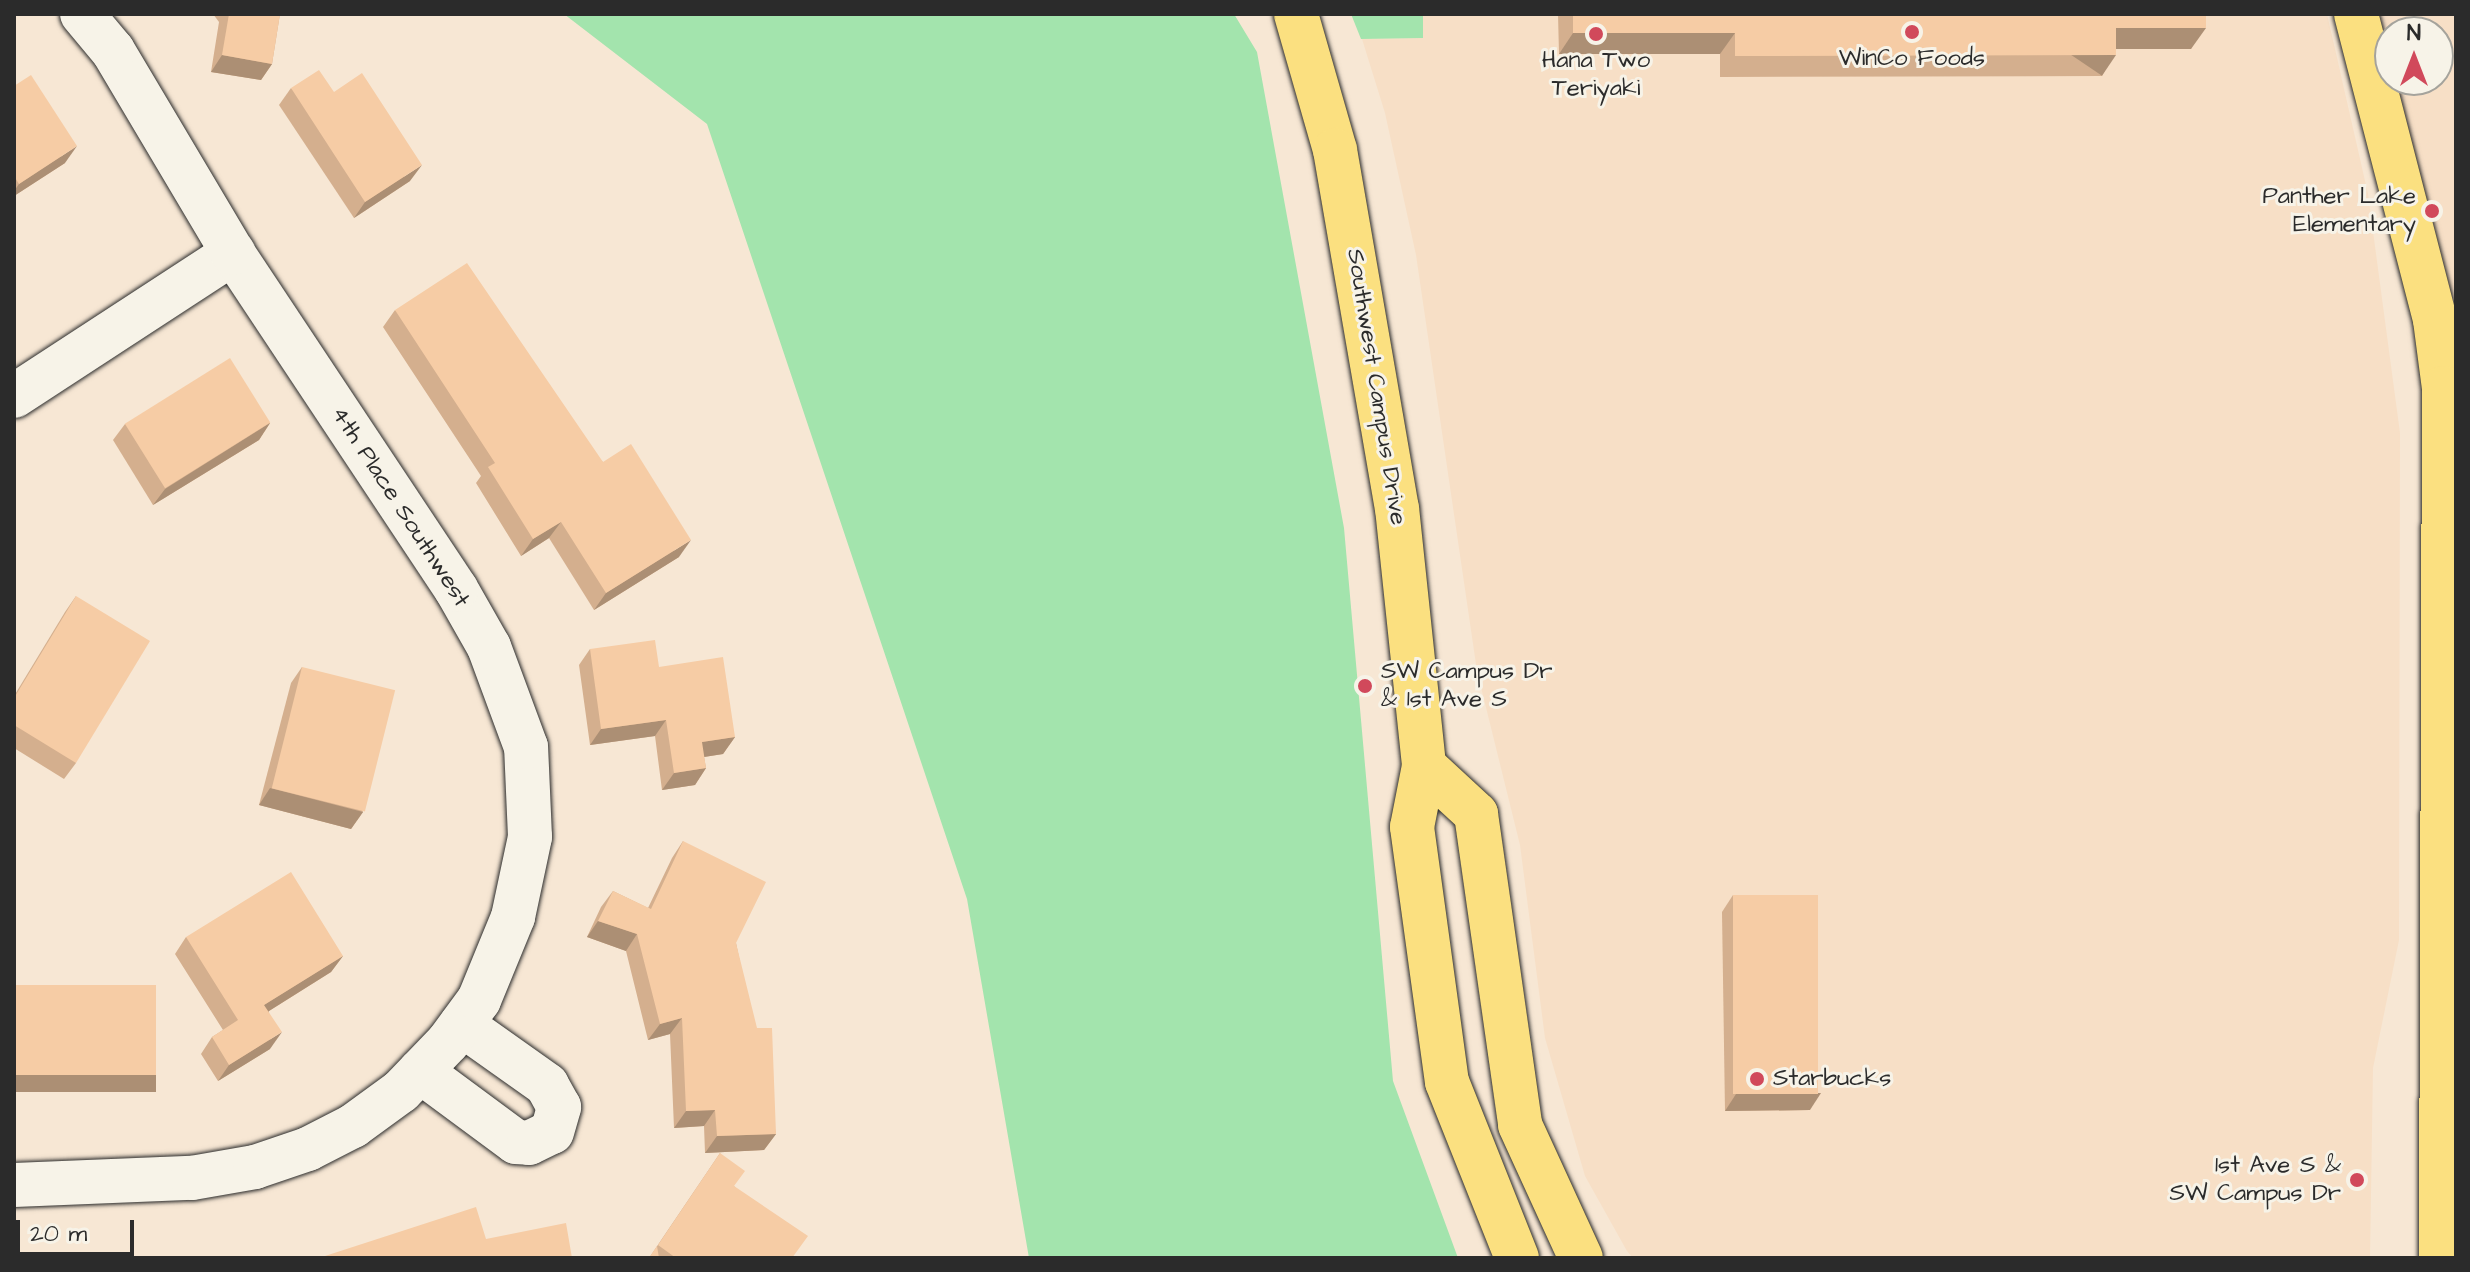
<!DOCTYPE html>
<style>
body{margin:0}
#map{position:relative;width:2470px;height:1272px;overflow:hidden;background:#f7e7d4;font-family:"Architects Daughter",sans-serif}
div>[style]{position:absolute}
.built>*{inset:0;background:#f7dfc6}
.green>*{inset:0;background:#a3e4ad}
.roads{filter:drop-shadow(0 0 2px #2b2b2b) drop-shadow(0 0 2px #2b2b2b)}
.minor>*{height:44px;margin:-22px;padding:0 22px;transform-origin:22px;border-radius:22px;background:#f7f3e8}
.major>*{height:44px;margin:-22px;padding:0 22px;transform-origin:22px;border-radius:22px;background:#fbe080}
.wall>*{inset:0;background:#d4af8e}
.shaded-wall>*{inset:0;background:#ac8f74;transform-origin:0 0}
.building>*{inset:0;background:#f6cca5;transform-origin:0 0}
.dots>*{width:22px;height:22px;translate:-50% -50%;box-sizing:border-box;border:4px solid #f7f3e8;border-radius:50%}
span{translate:-50% -50%;white-space:nowrap;text-align:center;line-height:1.15;-webkit-text-stroke:6px #f7f3e8;paint-order:stroke}
.poi-label{font-size:24px;color:#2b2b2b}
.right{translate:-100% -50%;text-align:right}
.left{translate:0 -50%;text-align:left}
.street-label{font-size:24px;color:#2b2b2b}
.frame{position:absolute;inset:0;border:16px solid #2b2b2b;pointer-events:none}
.north{position:absolute;left:2374px;top:16px;width:80px;height:80px;box-sizing:border-box;background:#f7f3e8;border:2px solid #a5a39c;border-radius:50%;rotate:0deg;font-size:22px;font-weight:700;line-height:32px;text-align:center;color:#2b2b2b}
.north::after{content:'';display:block;margin:auto;width:28px;height:36px;background:#d1495b;clip-path:polygon(50% 0,100% 100%,50% 72%,0 100%)}
.scale{position:absolute;left:16px;top:1220px;width:118px;height:36px;box-sizing:border-box;border:4px solid #2b2b2b;border-top:0;padding-left:10px;font-size:24px;line-height:28px;white-space:nowrap;color:#2b2b2b;-webkit-text-stroke:6px #f7f3e8;paint-order:stroke}
</style>
<div id="map">
<div class="built">
<i style="clip-path:polygon(1423px 14px,2327px 14px,2368px 194px,2400px 433px,2399px 940px,2373px 1068px,2370px 1258px,1633px 1258px,1627px 1251px,1585px 1176px,1545px 1038px,1520px 845px,1477px 671px,1416px 255px,1385px 113px,1362px 39px,1423px 38px)"></i>
<i style="clip-path:polygon(evenodd,2356px 14px,2456px 14px,2456px 437px,2356px 14px,2390px 32px,2438px 32px,2438px 80px,2390px 80px,2390px 32px)"></i>
</div>
<div class="green">
<i style="clip-path:polygon(564px 14px,1234px 14px,1257px 52px,1344px 528px,1393px 1081px,1458px 1258px,1029px 1258px,967px 899px,707px 124px)"></i>
<i style="clip-path:polygon(1351px 14px,1423px 14px,1423px 38px,1361px 39px)"></i>
</div>
<div class="roads">
<div class="minor">
<i style="left:14px;top:396px;width:262px;rotate:-33.1deg"></i>
<i style="left:420px;top:1071px;width:119px;rotate:36.5deg"></i>
<i style="left:516px;top:1142px;width:13px;rotate:4deg"></i>
<i style="left:529px;top:1143px;width:25px;rotate:-26deg"></i>
<i style="left:552px;top:1132px;width:26px;rotate:-74deg"></i>
<i style="left:559px;top:1107px;width:25px;rotate:-119deg"></i>
<i style="left:547px;top:1085px;width:105px;rotate:-144.7deg"></i>
<i style="left:14px;top:1185px;width:178px;rotate:-2.3deg"></i>
<i style="left:192px;top:1178px;width:64px;rotate:-9.9deg"></i>
<i style="left:255px;top:1167px;width:56px;rotate:-18.8deg"></i>
<i style="left:308px;top:1149px;width:51px;rotate:-27.1deg"></i>
<i style="left:353px;top:1126px;width:59px;rotate:-36.1deg"></i>
<i style="left:401px;top:1091px;width:68px;rotate:-46.2deg"></i>
<i style="left:448px;top:1042px;width:52px;rotate:-53.6deg"></i>
<i style="left:479px;top:1000px;width:90px;rotate:-67.7deg"></i>
<i style="left:513px;top:917px;width:82px;rotate:-78deg"></i>
<i style="left:530px;top:837px;width:90px;rotate:-92.5deg"></i>
<i style="left:526px;top:747px;width:107px;rotate:-110.3deg"></i>
<i style="left:489px;top:647px;width:67px;rotate:-119.6deg"></i>
<i style="left:456px;top:589px;width:403px;rotate:-123.6deg"></i>
<i style="left:233px;top:253px;width:235px;rotate:-120.7deg"></i>
<i style="left:113px;top:51px;width:48px;rotate:-130deg"></i>
</div>
<div class="major">
<i style="left:1296px;top:14px;width:141px;rotate:74deg"></i>
<i style="left:1335px;top:150px;width:363px;rotate:80.2deg"></i>
<i style="left:1397px;top:508px;width:259px;rotate:84deg"></i>
<i style="left:1424px;top:766px;width:62px;rotate:101.1deg"></i>
<i style="left:1412px;top:827px;width:257px;rotate:82.2deg"></i>
<i style="left:1447px;top:1082px;width:189px;rotate:68.3deg"></i>
<i style="left:2356px;top:14px;width:316px;rotate:75.5deg"></i>
<i style="left:2435px;top:320px;width:69px;rotate:82.5deg"></i>
<i style="left:2444px;top:388px;width:870px;rotate:90.2deg"></i>
<i style="left:1424px;top:766px;width:71px;rotate:42.7deg"></i>
<i style="left:1476px;top:814px;width:314px;rotate:81.9deg"></i>
<i style="left:1520px;top:1125px;width:146px;rotate:65.4deg"></i>
</div>
</div>
<div class="wall">
<i style="clip-path:polygon(213px 14px,280px 14px,272px 64px,261px 80px,211px 72px,219px 22px)"></i>
<i style="clip-path:polygon(1558px 14px,2206px 14px,2191px 49px,2116px 49px,2102px 76px,1720px 77px,1720px 54px,1559px 54px)"></i>
<i style="clip-path:polygon(14px 86px,65px 163px,14px 196px)"></i>
<i style="clip-path:polygon(291px 88px,410px 181px,354px 218px,279px 105px)"></i>
<i style="clip-path:polygon(395px 310px,603px 462px,679px 557px,594px 610px,549px 538px,521px 556px,476px 483px,481px 476px,383px 327px)"></i>
<i style="clip-path:polygon(270px 423px,259px 440px,153px 505px,113px 440px,125px 424px)"></i>
<i style="clip-path:polygon(76px 596px,76px 763px,64px 779px,14px 748px,14px 696px,65px 612px)"></i>
<i style="clip-path:polygon(590px 649px,659px 667px,735px 737px,723px 754px,704px 757px,706px 768px,695px 785px,662px 790px,655px 736px,590px 745px,579px 665px)"></i>
<i style="clip-path:polygon(302px 667px,363px 812px,351px 829px,259px 805px,291px 683px)"></i>
<i style="clip-path:polygon(683px 841px,736px 943px,776px 1134px,764px 1150px,705px 1153px,704px 1126px,674px 1128px,670px 1034px,648px 1040px,626px 951px,587px 937px,601px 907px,613px 891px,648px 908px,672px 858px)"></i>
<i style="clip-path:polygon(1733px 895px,1810px 1110px,1725px 1111px,1722px 912px)"></i>
<i style="clip-path:polygon(186px 937px,343px 956px,331px 972px,269px 1011px,270px 1049px,218px 1081px,201px 1054px,212px 1037px,223px 1030px,175px 954px)"></i>
<i style="clip-path:polygon(720px 1153px,734px 1186px,792px 1258px,649px 1258px)"></i>
</div>
<div class="shaded-wall">
<i style="clip-path:polygon(2116px 28px,2206px 28px,2191px 49px,2102px 49px)"></i>
<i style="clip-path:polygon(1573px 33px,1735px 33px,1720px 54px,1559px 54px)"></i>
<i style="clip-path:polygon(222px 55px,272px 64px,261px 80px,211px 72px)"></i>
<i style="left:2116px;top:55px;width:25px;height:381px;rotate:124deg"></i>
<i style="clip-path:polygon(77px 146px,65px 163px,14px 196px,14px 191px,19px 184px)"></i>
<i style="clip-path:polygon(422px 165px,410px 181px,354px 218px,365px 202px)"></i>
<i style="clip-path:polygon(270px 423px,259px 440px,153px 505px,165px 489px)"></i>
<i style="clip-path:polygon(561px 522px,549px 538px,521px 556px,533px 539px)"></i>
<i style="clip-path:polygon(691px 540px,679px 557px,594px 610px,606px 593px)"></i>
<i style="clip-path:polygon(666px 720px,655px 736px,590px 745px,601px 729px)"></i>
<i style="clip-path:polygon(735px 737px,723px 754px,691px 759px,702px 742px)"></i>
<i style="clip-path:polygon(706px 768px,695px 785px,662px 790px,674px 773px)"></i>
<i style="clip-path:polygon(270px 788px,363px 812px,351px 829px,259px 805px)"></i>
<i style="clip-path:polygon(598px 921px,637px 934px,626px 951px,587px 937px)"></i>
<i style="clip-path:polygon(343px 956px,331px 972px,253px 1021px,264px 1005px)"></i>
<i style="clip-path:polygon(682px 1018px,670px 1034px,648px 1040px,660px 1024px)"></i>
<i style="clip-path:polygon(282px 1032px,270px 1049px,218px 1081px,229px 1065px)"></i>
<i style="left:14px;top:1075px;width:142px;height:17px"></i>
<i style="clip-path:polygon(1821px 1093px,1810px 1110px,1725px 1111px,1736px 1094px)"></i>
<i style="clip-path:polygon(715px 1110px,704px 1126px,674px 1128px,686px 1111px)"></i>
<i style="clip-path:polygon(776px 1134px,764px 1150px,705px 1153px,717px 1136px)"></i>
</div>
<div class="building">
<i style="clip-path:polygon(229px 14px,280px 14px,272px 64px,222px 55px)"></i>
<i style="clip-path:polygon(1573px 14px,2206px 14px,2206px 28px,2116px 28px,2116px 55px,1735px 56px,1735px 33px,1573px 33px)"></i>
<i style="clip-path:polygon(319px 70px,334px 92px,362px 73px,422px 165px,365px 202px,291px 88px)"></i>
<i style="clip-path:polygon(31px 75px,77px 146px,19px 184px,14px 176px,14px 86px)"></i>
<i style="clip-path:polygon(467px 263px,603px 462px,631px 444px,691px 540px,606px 593px,561px 522px,533px 539px,488px 467px,495px 463px,395px 310px)"></i>
<i style="left:230px;top:358px;width:76px;height:124px;rotate:58deg"></i>
<i style="clip-path:polygon(76px 596px,150px 641px,76px 763px,14px 725px,14px 698px)"></i>
<i style="clip-path:polygon(655px 640px,659px 667px,723px 657px,735px 737px,702px 742px,706px 768px,674px 773px,666px 720px,601px 729px,590px 649px)"></i>
<i style="left:302px;top:667px;width:96px;height:125px;rotate:14deg"></i>
<i style="clip-path:polygon(683px 841px,766px 882px,736px 943px,757px 1028px,772px 1028px,776px 1134px,717px 1136px,715px 1110px,686px 1111px,682px 1018px,660px 1024px,637px 934px,598px 921px,613px 891px,651px 909px)"></i>
<i style="clip-path:polygon(291px 872px,343px 956px,264px 1005px,282px 1032px,229px 1065px,212px 1037px,238px 1020px,186px 937px)"></i>
<i style="left:1733px;top:895px;width:85px;height:199px"></i>
<i style="left:14px;top:985px;width:142px;height:90px"></i>
<i style="clip-path:polygon(720px 1153px,745px 1171px,734px 1186px,808px 1236px,792px 1258px,676px 1258px,658px 1245px)"></i>
<i style="clip-path:polygon(476px 1207px,486px 1239px,566px 1223px,572px 1258px,325px 1258px,325px 1256px)"></i>
<i style="clip-path:polygon(657px 1246px,659px 1258px,649px 1258px)"></i>
</div>
<div class="dots">
<i style="left:1912px;top:32px;background:#d1495b"></i>
<i style="left:1596px;top:34px;background:#d1495b"></i>
<i style="left:2432px;top:211px;background:#d1495b"></i>
<i style="left:1365px;top:686px;background:#d1495b"></i>
<i style="left:1757px;top:1079px;background:#d1495b"></i>
<i style="left:2357px;top:1180px;background:#d1495b"></i>
</div>
<div class="poi-label">
<span style="left:1912px;top:59px">WinCo Foods</span>
<span style="left:1596px;top:75px">Hana Two<br>Teriyaki</span>
<span class="right" style="left:2416px;top:211px">Panther Lake<br>Elementary</span>
<span class="left" style="left:1381px;top:686px">SW Campus Dr<br>&amp; 1st Ave S</span>
<span class="left" style="left:1773px;top:1079px">Starbucks</span>
<span class="right" style="left:2341px;top:1180px">1st Ave S &amp;<br>SW Campus Dr</span>
</div>
<div class="street-label">
<span style="left:1376px;top:387px;rotate:81deg">Southwest Campus Drive</span>
<span style="left:400px;top:507px;rotate:57deg">4th Place Southwest</span>
</div>
<div class="frame"></div>
<div class="north">N</div>
<div class="scale">20 m</div>
</div>
